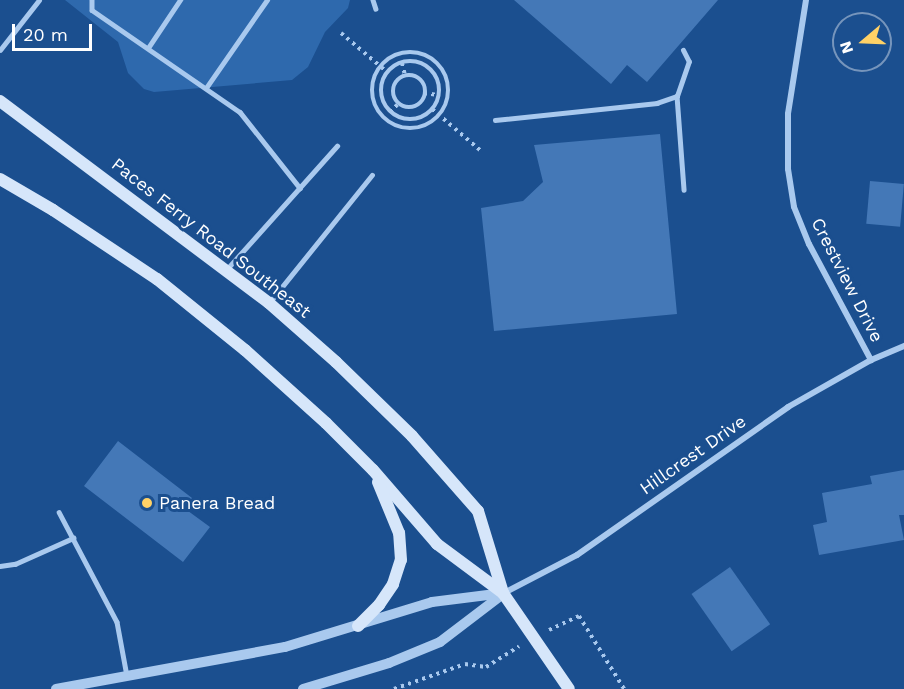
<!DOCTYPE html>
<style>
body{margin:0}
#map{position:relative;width:904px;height:689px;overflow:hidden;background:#1b4f8f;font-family:"Work Sans",sans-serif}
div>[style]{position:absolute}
.green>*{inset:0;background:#2e69ad}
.building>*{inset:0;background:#4478b7;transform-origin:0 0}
.path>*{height:4px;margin-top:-2px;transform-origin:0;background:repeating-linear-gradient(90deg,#a9c9ee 0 3px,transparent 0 7.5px)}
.path>.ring{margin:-2px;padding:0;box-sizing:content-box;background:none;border:4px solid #a9c9ee;border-radius:50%}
.service>*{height:4.5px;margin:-2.25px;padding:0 2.25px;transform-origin:2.25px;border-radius:2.25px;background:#a9c9ee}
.minor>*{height:6px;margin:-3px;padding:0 3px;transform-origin:3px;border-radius:3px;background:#a9c9ee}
.tertiary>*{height:10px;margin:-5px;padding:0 5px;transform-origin:5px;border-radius:5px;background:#a9c9ee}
.secondary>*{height:12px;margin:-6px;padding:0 6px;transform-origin:6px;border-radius:6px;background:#d6e6fa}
.dots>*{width:16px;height:16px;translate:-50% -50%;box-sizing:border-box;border:3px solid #1b4f8f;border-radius:50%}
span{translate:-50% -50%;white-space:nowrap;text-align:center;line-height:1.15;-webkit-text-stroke:6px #1b4f8f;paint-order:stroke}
.street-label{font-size:18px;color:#fff}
.poi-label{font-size:18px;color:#fff}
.left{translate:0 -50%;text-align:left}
.north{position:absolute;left:832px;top:12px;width:60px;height:60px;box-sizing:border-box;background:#1b4f8f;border:2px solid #7695bc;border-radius:50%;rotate:251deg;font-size:16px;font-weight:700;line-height:24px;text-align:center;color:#fff}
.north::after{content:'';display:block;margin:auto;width:21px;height:27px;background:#ffd166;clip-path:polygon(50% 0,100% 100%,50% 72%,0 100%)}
.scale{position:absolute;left:12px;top:24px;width:80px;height:27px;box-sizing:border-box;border:3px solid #fff;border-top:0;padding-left:8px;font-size:18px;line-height:21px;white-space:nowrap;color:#fff;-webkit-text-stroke:4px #1b4f8f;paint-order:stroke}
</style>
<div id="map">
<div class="green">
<i style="clip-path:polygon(65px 0,350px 0,348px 8px,325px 32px,308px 67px,292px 80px,154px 92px,144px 89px,128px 73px,118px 42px)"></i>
</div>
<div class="building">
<i style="clip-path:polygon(514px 0,718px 0,647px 82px,627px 65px,611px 84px)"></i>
<i style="clip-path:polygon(660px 134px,677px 314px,494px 331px,481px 208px,523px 201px,543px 182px,534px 145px)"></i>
<i style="left:870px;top:181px;width:34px;height:43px;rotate:5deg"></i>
<i style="clip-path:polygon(118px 441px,192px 498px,184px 508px,210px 527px,183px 562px,84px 486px)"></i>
<i style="clip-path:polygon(904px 470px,904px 515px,899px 515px,904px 540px,819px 555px,813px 525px,827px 522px,822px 493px,872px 484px,870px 476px)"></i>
<i style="left:730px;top:567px;width:70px;height:47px;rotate:55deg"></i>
</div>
<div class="path">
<i style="left:341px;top:33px;width:60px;rotate:40.3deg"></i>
<i class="ring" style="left:372px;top:52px;width:72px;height:72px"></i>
<i class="ring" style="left:381px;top:61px;width:54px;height:54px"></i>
<i style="left:402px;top:63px;width:12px;rotate:76deg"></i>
<i class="ring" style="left:393px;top:75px;width:28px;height:28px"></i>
<i style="left:424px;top:93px;width:14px;rotate:8deg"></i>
<i style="left:432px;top:109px;width:63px;rotate:40.5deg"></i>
<i style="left:390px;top:112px;width:13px;rotate:-45deg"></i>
<i style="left:549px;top:630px;width:33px;rotate:-25deg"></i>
<i style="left:579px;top:616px;width:86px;rotate:58.3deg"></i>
<i style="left:394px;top:689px;width:75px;rotate:-19.4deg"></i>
<i style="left:465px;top:664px;width:21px;rotate:8deg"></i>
<i style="left:486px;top:667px;width:39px;rotate:-32deg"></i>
</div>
<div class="service">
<i style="left:92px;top:0;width:10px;rotate:90deg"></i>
<i style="left:92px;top:10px;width:180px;rotate:34.6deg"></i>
<i style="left:240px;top:112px;width:97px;rotate:51.7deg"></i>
<i style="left:373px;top:0;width:9px;rotate:72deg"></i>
<i style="left:148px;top:48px;width:58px;rotate:-56.3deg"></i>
<i style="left:0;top:50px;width:63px;rotate:-52deg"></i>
<i style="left:206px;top:88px;width:107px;rotate:-55.3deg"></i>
<i style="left:677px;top:96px;width:94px;rotate:85.7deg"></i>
<i style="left:495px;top:120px;width:163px;rotate:-6deg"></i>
<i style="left:657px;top:103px;width:21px;rotate:-19deg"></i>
<i style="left:677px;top:96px;width:36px;rotate:-71deg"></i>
<i style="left:689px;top:62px;width:13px;rotate:-117deg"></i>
<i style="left:227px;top:269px;width:165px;rotate:-48.2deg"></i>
<i style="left:269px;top:303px;width:164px;rotate:-51.2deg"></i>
<i style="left:59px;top:512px;width:124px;rotate:62.2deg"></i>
<i style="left:117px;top:622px;width:55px;rotate:79.5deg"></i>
<i style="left:0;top:566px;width:15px;rotate:-8deg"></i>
<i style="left:15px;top:564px;width:64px;rotate:-24.1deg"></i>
</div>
<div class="minor">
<i style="left:806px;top:0;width:115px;rotate:99deg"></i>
<i style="left:788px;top:114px;width:55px;rotate:90deg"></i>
<i style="left:788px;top:169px;width:38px;rotate:81deg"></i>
<i style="left:794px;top:207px;width:40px;rotate:68deg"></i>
<i style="left:809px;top:244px;width:132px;rotate:61.9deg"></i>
<i style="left:504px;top:593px;width:82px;rotate:-27.5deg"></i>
<i style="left:577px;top:555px;width:258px;rotate:-35deg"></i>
<i style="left:788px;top:407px;width:95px;rotate:-29.5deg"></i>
<i style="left:871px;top:360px;width:36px;rotate:-23deg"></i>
</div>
<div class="tertiary">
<i style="left:56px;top:689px;width:233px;rotate:-10.4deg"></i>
<i style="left:285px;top:647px;width:154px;rotate:-17deg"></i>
<i style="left:432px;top:602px;width:72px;rotate:-7.2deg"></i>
<i style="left:303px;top:689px;width:90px;rotate:-16.8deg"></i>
<i style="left:389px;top:663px;width:55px;rotate:-22.4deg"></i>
<i style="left:440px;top:642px;width:79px;rotate:-37.3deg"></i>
</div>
<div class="secondary">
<i style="left:0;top:101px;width:336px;rotate:36.9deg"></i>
<i style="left:269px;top:303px;width:89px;rotate:41.4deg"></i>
<i style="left:336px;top:362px;width:106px;rotate:44.2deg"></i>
<i style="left:412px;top:436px;width:100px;rotate:48.7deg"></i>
<i style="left:478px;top:511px;width:86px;rotate:73deg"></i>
<i style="left:0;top:179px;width:61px;rotate:30.3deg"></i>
<i style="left:53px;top:210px;width:125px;rotate:33.6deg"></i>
<i style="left:157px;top:279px;width:113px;rotate:38.9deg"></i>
<i style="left:245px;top:350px;width:109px;rotate:42deg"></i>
<i style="left:326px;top:423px;width:66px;rotate:45deg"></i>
<i style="left:373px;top:470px;width:98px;rotate:49.1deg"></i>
<i style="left:437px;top:544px;width:82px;rotate:36.6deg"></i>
<i style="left:503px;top:593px;width:116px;rotate:55.5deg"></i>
<i style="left:358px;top:626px;width:30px;rotate:-45deg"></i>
<i style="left:379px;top:605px;width:25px;rotate:-56deg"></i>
<i style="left:393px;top:584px;width:25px;rotate:-72deg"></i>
<i style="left:401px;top:560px;width:27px;rotate:-94deg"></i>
<i style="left:399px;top:533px;width:55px;rotate:-112.4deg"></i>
</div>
<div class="dots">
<i style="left:147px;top:503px;background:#ffd166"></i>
</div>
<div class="street-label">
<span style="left:211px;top:238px;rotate:38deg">Paces Ferry Road Southeast</span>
<span style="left:847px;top:280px;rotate:63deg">Crestview Drive</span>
<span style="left:693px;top:455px;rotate:-35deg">Hillcrest Drive</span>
</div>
<div class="poi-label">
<span class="left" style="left:159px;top:503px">Panera Bread</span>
</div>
<div class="north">N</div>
<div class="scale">20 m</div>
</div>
